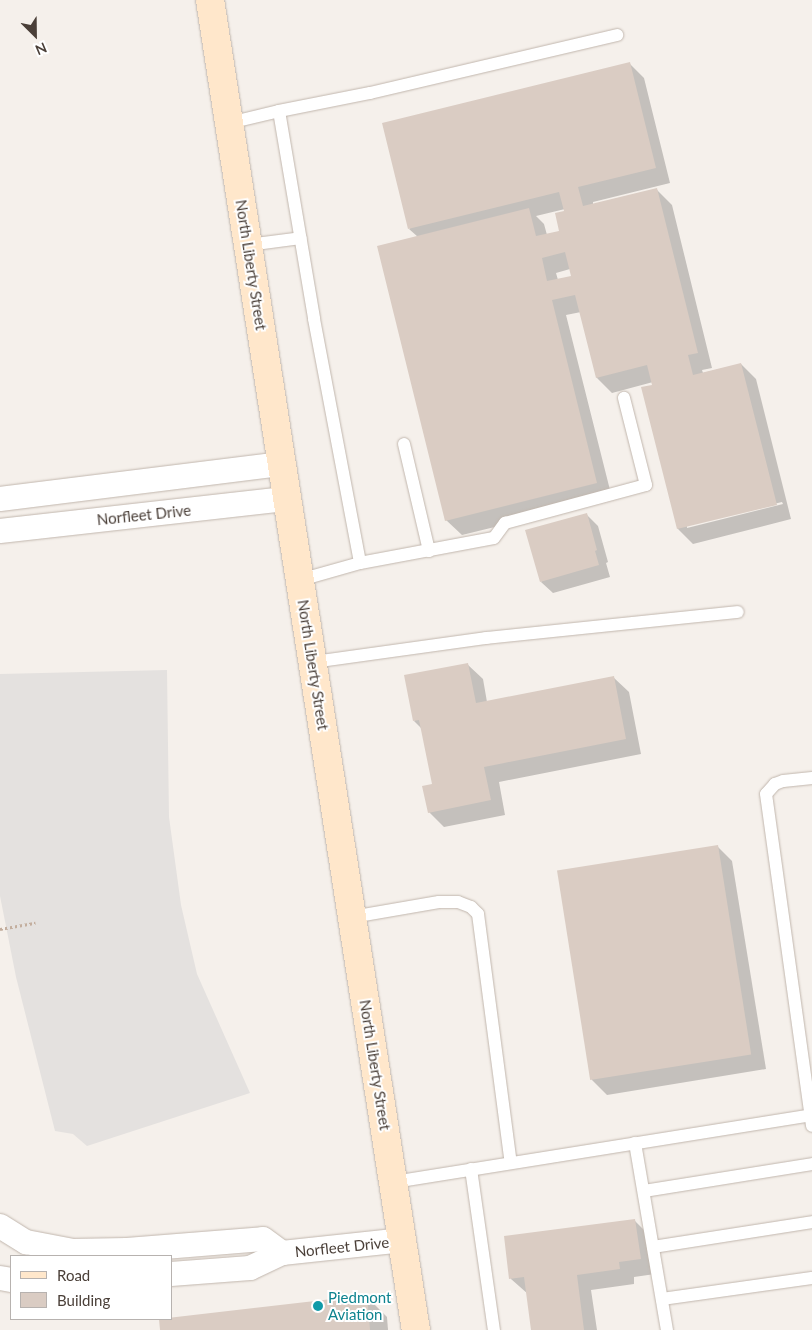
<!DOCTYPE html>
<style>
body{margin:0}
#map{position:relative;width:812px;height:1330px;overflow:hidden;background:#f5f0eb;font-family:Lato,sans-serif}
div>[style]{position:absolute}
.parking>*{inset:0;background:#e4e1df}
.shadow>*{inset:0;background:#0003}
.building>*{inset:0;background:#daccc3;transform-origin:0 0}
.path>*{height:3px;margin-top:-1.5px;transform-origin:0;background:repeating-linear-gradient(90deg,#c3ae9e 0 2.5px,transparent 0 5px)}
.roads{filter:drop-shadow(0 0 1px #c1b6ad) drop-shadow(0 0 1px #c1b6ad)}
.service>*{height:12px;margin:-6px;padding:0 6px;transform-origin:6px;border-radius:6px;background:#fff}
.minor>*{height:24px;margin:-12px;padding:0 12px;transform-origin:12px;border-radius:12px;background:#fff}
.secondary>*{height:28px;margin:-14px;padding:0 14px;transform-origin:14px;border-radius:14px;background:#ffe7cb}
.dots>*{width:14px;height:14px;translate:-50% -50%;box-sizing:border-box;border:2px solid #fff;border-radius:50%}
span{translate:-50% -50%;white-space:nowrap;text-align:center;line-height:1.15;-webkit-text-stroke:4px #fff;paint-order:stroke}
.street-label{font-size:15px;color:#4a3f38}
.culture-label{font-size:15px;color:#0d838f}
.left{translate:0 -50%;text-align:left}
.legend{position:absolute;left:10px;top:1255px;width:162px;height:65px;box-sizing:border-box;background:#fff;border:1px solid #b7b2af;margin:0;padding:6px 9px;list-style:none;font-size:15px;color:#4a3f38}
.legend li{display:flex;align-items:center;gap:10px;height:25px}
.legend b{width:25px;border:1px solid #b7b2af}
.north{position:absolute;left:10px;top:10px;width:50px;height:50px;-webkit-text-stroke:4px #fff;paint-order:stroke;rotate:157deg;font-size:14px;font-weight:700;line-height:20px;text-align:center;color:#4a3f38}
.north::after{content:'';display:block;margin:auto;width:18px;height:22px;background:#4a3f38;clip-path:polygon(50% 0,100% 100%,50% 72%,0 100%)}
</style>
<div id="map">
<div class="parking">
<i style="clip-path:polygon(167px 670px,169px 817px,181px 905px,197px 974px,250px 1093px,87px 1146px,73px 1134px,55px 1131px,16px 977px,0 896px,0 674px)"></i>
</div>
<div class="shadow">
<i style="clip-path:polygon(evenodd,629px 63px,644px 78px,670px 183px,593px 202px,593px 205px,657px 190px,672px 205px,712px 368px,702px 370px,703px 373px,741px 364px,756px 379px,791px 519px,693px 544px,678px 529px,653px 382px,612px 393px,597px 378px,581px 312px,566px 315px,612px 498px,462px 535px,446px 520px,418px 237px,409px 229px,629px 63px,565px 209px,561px 231px,547px 235px,544px 224px,536px 216px,565px 209px,629px 63px,570px 269px,572px 277px,558px 280px,556px 273px,570px 269px,629px 63px,782px 502px,783px 504px,687px 528px,687px 525px,782px 502px)"></i>
<i style="clip-path:polygon(586px 514px,598px 526px,608px 562px,606px 563px,610px 577px,553px 593px,541px 582px)"></i>
<i style="clip-path:polygon(467px 664px,483px 679px,487px 702px,613px 677px,629px 692px,641px 754px,499px 782px,505px 815px,444px 827px,429px 812px,433px 785px,422px 729px,414px 721px)"></i>
<i style="clip-path:polygon(717px 846px,732px 861px,766px 1069px,607px 1095px,592px 1080px,559px 872px)"></i>
<i style="clip-path:polygon(635px 1221px,650px 1236px,655px 1274px,634px 1277px,634px 1284px,591px 1290px,597px 1330px,532px 1330px,528px 1294px,511px 1279px,505px 1238px)"></i>
<i style="clip-path:polygon(366px 1296px,387px 1317px,388px 1330px,161px 1330px)"></i>
</div>
<div class="building">
<i style="clip-path:polygon(evenodd,630px 62px,656px 168px,578px 187px,583px 206px,657px 188px,698px 353px,688px 355px,693px 375px,741px 363px,777px 505px,677px 529px,641px 387px,652px 385px,647px 365px,596px 378px,575px 295px,552px 300px,597px 483px,445px 521px,377px 246px,529px 208px,536px 236px,559px 231px,555px 213px,564px 211px,559px 192px,408px 229px,382px 123px,630px 62px,565px 252px,571px 276px,547px 281px,542px 258px,565px 252px)"></i>
<i style="clip-path:polygon(587px 513px,597px 550px,595px 551px,599px 565px,540px 582px,525px 530px)"></i>
<i style="clip-path:polygon(468px 663px,476px 703px,614px 676px,626px 739px,484px 767px,491px 800px,428px 813px,422px 786px,432px 784px,419px 720px,413px 721px,404px 675px)"></i>
<i style="left:718px;top:845px;width:212px;height:163px;rotate:81deg"></i>
<i style="clip-path:polygon(635px 1219px,641px 1259px,619px 1262px,620px 1269px,577px 1275px,584px 1330px,531px 1330px,524px 1277px,509px 1279px,504px 1236px)"></i>
<i style="clip-path:polygon(367px 1295px,370px 1330px,160px 1330px,159px 1319px)"></i>
</div>
<div class="path">
<i style="left:0;top:929px;width:36px;rotate:-10deg"></i>
</div>
<div class="roads">
<div class="service">
<i style="left:279px;top:111px;width:93px;rotate:-11.2deg"></i>
<i style="left:370px;top:93px;width:254px;rotate:-13.2deg"></i>
<i style="left:229px;top:123px;width:51px;rotate:-13.5deg"></i>
<i style="left:279px;top:111px;width:211px;rotate:80.4deg"></i>
<i style="left:314px;top:319px;width:248px;rotate:79.3deg"></i>
<i style="left:360px;top:563px;width:62px;rotate:164.2deg"></i>
<i style="left:248px;top:245px;width:53px;rotate:-7.5deg"></i>
<i style="left:404px;top:444px;width:110px;rotate:76.8deg"></i>
<i style="left:360px;top:563px;width:136px;rotate:-10.6deg"></i>
<i style="left:494px;top:538px;width:19px;rotate:-54deg"></i>
<i style="left:505px;top:523px;width:146px;rotate:-15.1deg"></i>
<i style="left:646px;top:485px;width:90px;rotate:-104.2deg"></i>
<i style="left:313px;top:662px;width:175px;rotate:-7.9deg"></i>
<i style="left:486px;top:638px;width:253px;rotate:-5.9deg"></i>
<i style="left:812px;top:778px;width:29px;rotate:174deg"></i>
<i style="left:783px;top:781px;width:9px;rotate:159deg"></i>
<i style="left:775px;top:784px;width:13px;rotate:132deg"></i>
<i style="left:766px;top:794px;width:335px;rotate:82.1deg"></i>
<i style="left:352px;top:917px;width:88px;rotate:-9.8deg"></i>
<i style="left:439px;top:902px;width:19px"></i>
<i style="left:458px;top:902px;width:14px;rotate:21deg"></i>
<i style="left:471px;top:907px;width:10px;rotate:45deg"></i>
<i style="left:478px;top:914px;width:251px;rotate:82.5deg"></i>
<i style="left:635px;top:1143px;width:190px;rotate:80.3deg"></i>
<i style="left:471px;top:1169px;width:163px;rotate:81.9deg"></i>
<i style="left:394px;top:1182px;width:423px;rotate:-9.1deg"></i>
<i style="left:644px;top:1191px;width:170px;rotate:-9.1deg"></i>
<i style="left:653px;top:1247px;width:161px;rotate:-8.9deg"></i>
<i style="left:662px;top:1299px;width:151px;rotate:-8deg"></i>
</div>
<div class="minor">
<i style="left:0;top:499px;width:284px;rotate:-7.1deg"></i>
<i style="left:0;top:531px;width:289px;rotate:-6.4deg"></i>
<i style="left:0;top:1226px;width:31px;rotate:32deg"></i>
<i style="left:26px;top:1242px;width:48px;rotate:10.8deg"></i>
<i style="left:73px;top:1251px;width:54px;rotate:-1.1deg"></i>
<i style="left:127px;top:1250px;width:136px;rotate:-4.6deg"></i>
<i style="left:263px;top:1239px;width:24px;rotate:36deg"></i>
<i style="left:171px;top:1274px;width:79px;rotate:-4.3deg"></i>
<i style="left:250px;top:1268px;width:35px;rotate:-25deg"></i>
<i style="left:282px;top:1253px;width:122px;rotate:-6.1deg"></i>
<i style="left:0;top:1278px;width:11px;rotate:10deg"></i>
</div>
<div class="secondary">
<i style="left:210px;top:0;width:1346px;rotate:81.2deg"></i>
</div>
</div>
<div class="dots">
<i style="left:318px;top:1306px;background:#0f9aa8"></i>
</div>
<div class="street-label">
<span style="left:251px;top:265px;rotate:81deg">North Liberty Street</span>
<span style="left:144px;top:515px;rotate:-6deg">Norfleet Drive</span>
<span style="left:313px;top:665px;rotate:81deg">North Liberty Street</span>
<span style="left:375px;top:1065px;rotate:81deg">North Liberty Street</span>
<span style="left:342px;top:1247px;rotate:-6deg">Norfleet Drive</span>
</div>
<div class="culture-label">
<span class="left" style="left:328px;top:1306px">Piedmont<br>Aviation</span>
</div>
<ul class="legend">
<li><b style="height:6px;background:#ffe7cb"></b>Road</li>
<li><b style="height:14px;background:#daccc3"></b>Building</li>
</ul>
<div class="north">N</div>
</div>
